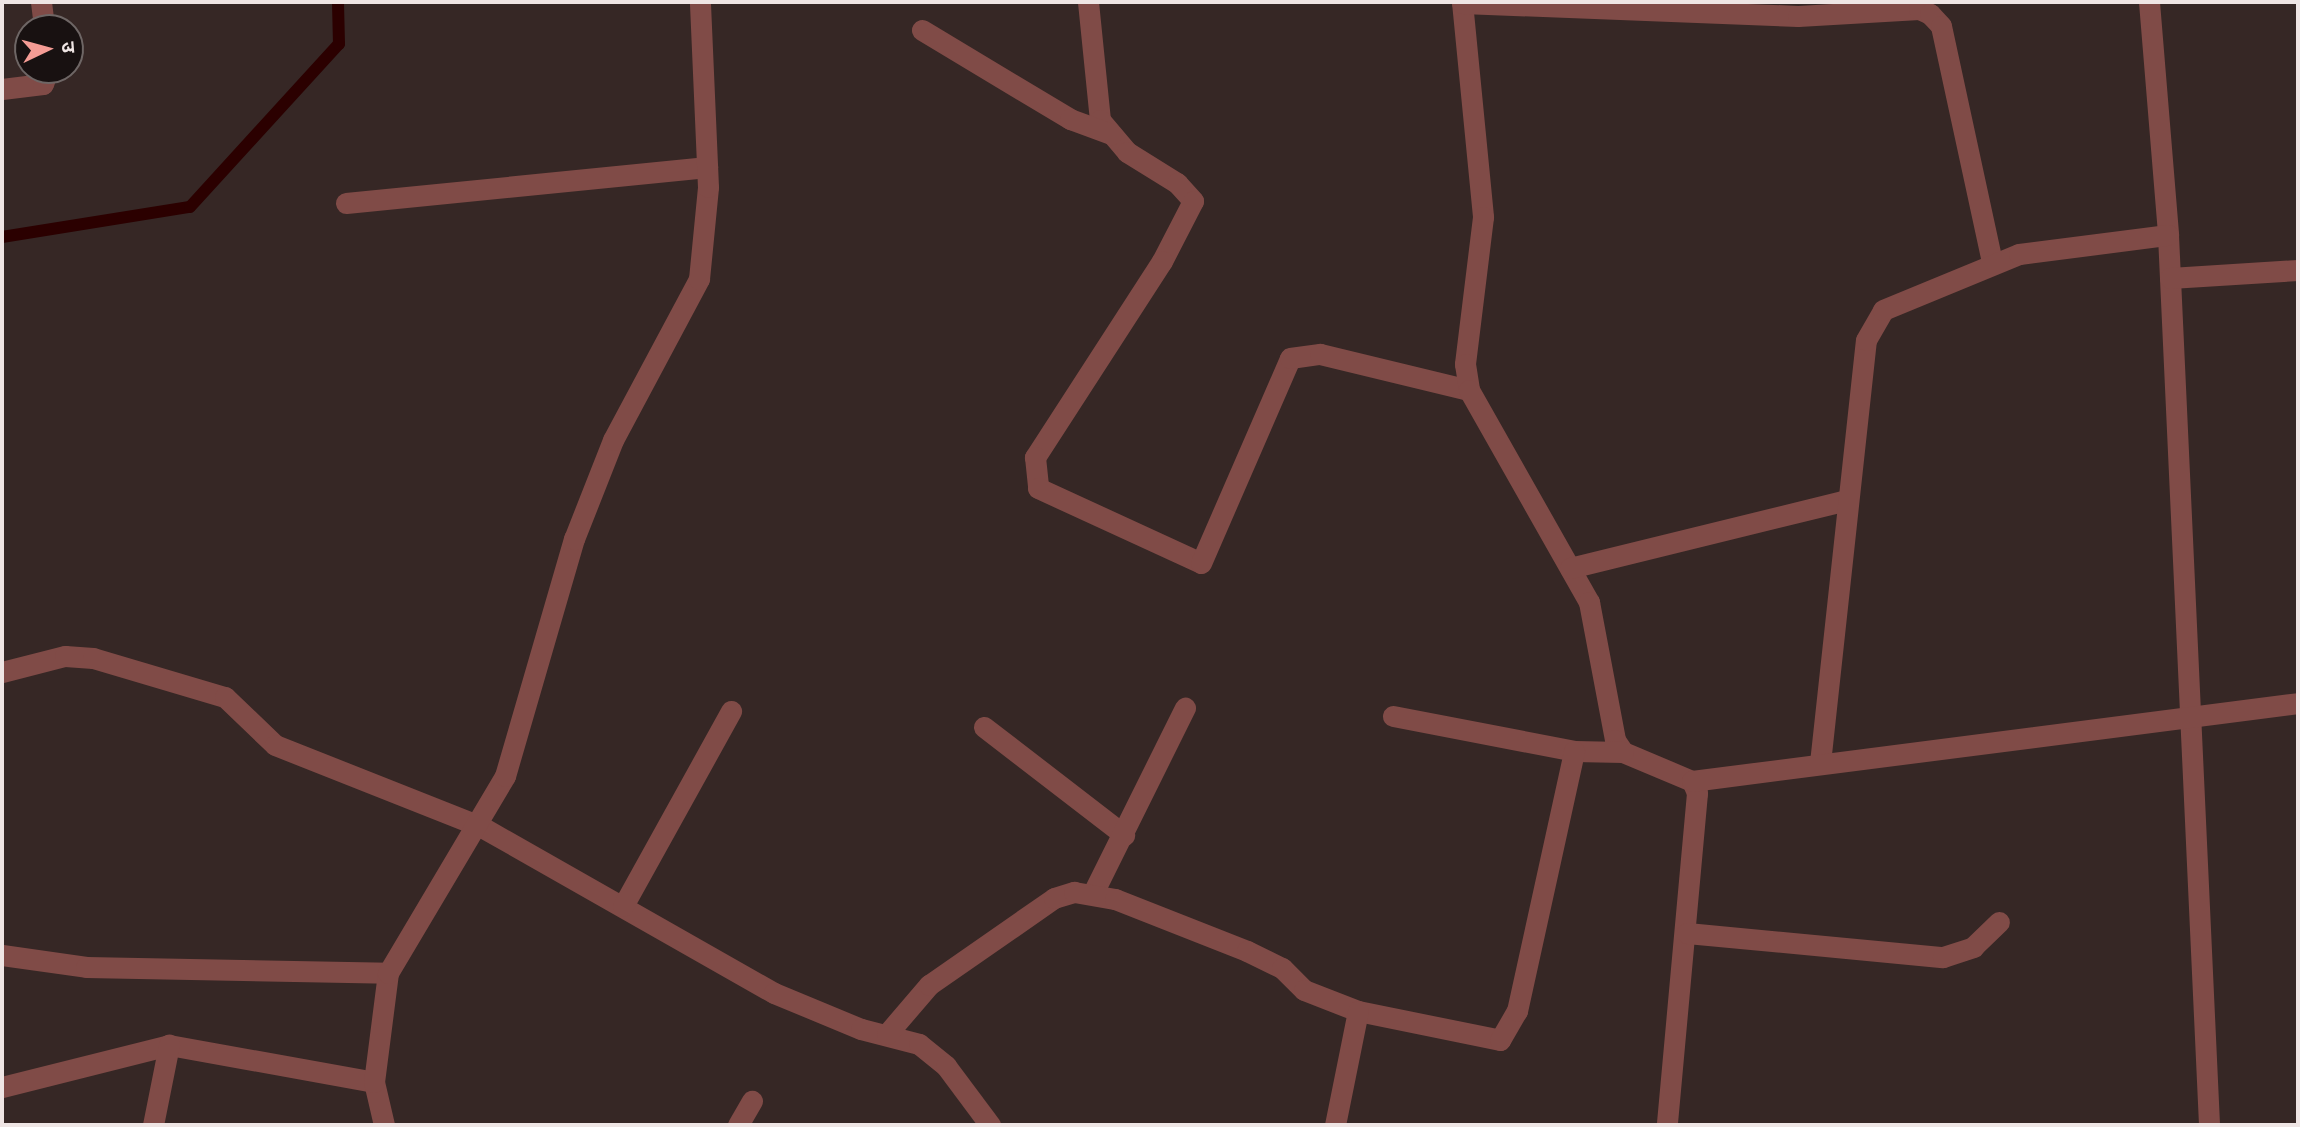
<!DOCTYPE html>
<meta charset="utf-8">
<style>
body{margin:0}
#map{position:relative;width:2300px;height:1127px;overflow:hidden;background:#362725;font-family:"Fira Sans Condensed","Noto Sans Devanagari",sans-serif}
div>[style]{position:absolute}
.stream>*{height:12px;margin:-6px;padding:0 6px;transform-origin:6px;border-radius:6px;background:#2b0000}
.minor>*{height:21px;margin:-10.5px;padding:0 10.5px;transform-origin:10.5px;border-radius:10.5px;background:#804b47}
span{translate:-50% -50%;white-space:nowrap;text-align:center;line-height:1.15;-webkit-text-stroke:7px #181111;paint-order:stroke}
.frame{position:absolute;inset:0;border:4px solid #efe5e4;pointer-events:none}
.north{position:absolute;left:14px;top:14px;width:70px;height:70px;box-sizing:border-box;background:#181111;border:2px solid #6e6665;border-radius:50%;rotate:85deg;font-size:19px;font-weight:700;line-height:28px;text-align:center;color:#efe5e4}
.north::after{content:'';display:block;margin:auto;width:24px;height:32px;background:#f59c95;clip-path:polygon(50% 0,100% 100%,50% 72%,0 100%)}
</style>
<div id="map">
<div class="stream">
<i style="left:2px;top:237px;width:190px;rotate:-9.1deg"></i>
<i style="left:190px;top:207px;width:221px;rotate:-47.6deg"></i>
<i style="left:339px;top:44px;width:42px;rotate:-91.4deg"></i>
</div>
<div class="minor">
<i style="left:41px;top:2px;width:26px;rotate:83deg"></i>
<i style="left:1088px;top:2px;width:119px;rotate:84.2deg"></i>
<i style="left:1100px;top:120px;width:42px;rotate:49.8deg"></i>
<i style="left:1127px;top:152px;width:59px;rotate:31.8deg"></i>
<i style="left:1177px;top:183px;width:24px;rotate:48deg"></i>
<i style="left:1193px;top:201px;width:68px;rotate:117.3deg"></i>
<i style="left:1162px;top:261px;width:234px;rotate:122.9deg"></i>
<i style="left:1035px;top:457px;width:31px;rotate:84deg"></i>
<i style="left:1038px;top:488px;width:179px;rotate:24.7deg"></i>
<i style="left:1201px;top:563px;width:223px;rotate:-66.5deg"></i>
<i style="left:1290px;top:358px;width:30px;rotate:-8deg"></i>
<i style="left:1320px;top:354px;width:153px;rotate:13.6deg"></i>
<i style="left:1462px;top:2px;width:216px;rotate:84.4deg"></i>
<i style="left:1483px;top:217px;width:148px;rotate:97deg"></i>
<i style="left:1465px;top:364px;width:26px;rotate:81deg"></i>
<i style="left:1469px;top:390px;width:244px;rotate:60.5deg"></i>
<i style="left:1589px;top:602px;width:140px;rotate:79.3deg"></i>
<i style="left:1615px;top:740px;width:14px;rotate:56deg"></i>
<i style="left:1623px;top:752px;width:75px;rotate:22.8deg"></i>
<i style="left:1692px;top:781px;width:13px;rotate:67deg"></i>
<i style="left:1697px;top:793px;width:333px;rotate:95.2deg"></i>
<i style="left:2149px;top:2px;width:234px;rotate:85.3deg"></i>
<i style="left:2168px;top:235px;width:891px;rotate:87.36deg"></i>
<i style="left:1462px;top:3px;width:336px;rotate:2.2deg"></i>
<i style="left:1798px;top:16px;width:121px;rotate:-3.3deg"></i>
<i style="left:1919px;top:9px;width:12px;rotate:24deg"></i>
<i style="left:1930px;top:14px;width:16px;rotate:47deg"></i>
<i style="left:1941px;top:26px;width:241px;rotate:77.8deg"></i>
<i style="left:922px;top:30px;width:173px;rotate:31deg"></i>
<i style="left:1070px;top:119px;width:44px;rotate:20.1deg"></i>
<i style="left:2px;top:89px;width:41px;rotate:-7deg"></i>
<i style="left:43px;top:84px;width:15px;rotate:-70deg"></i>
<i style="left:346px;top:203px;width:363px;rotate:-5.7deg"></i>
<i style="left:2170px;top:278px;width:128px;rotate:-3.6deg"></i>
<i style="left:1570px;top:568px;width:284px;rotate:-13.8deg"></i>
<i style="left:2px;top:672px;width:65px;rotate:-14.3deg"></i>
<i style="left:65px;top:656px;width:28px;rotate:4deg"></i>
<i style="left:93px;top:658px;width:138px;rotate:16.5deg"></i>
<i style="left:225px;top:697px;width:69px;rotate:43.8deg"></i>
<i style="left:275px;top:745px;width:220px;rotate:21.6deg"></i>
<i style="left:480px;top:826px;width:338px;rotate:29.6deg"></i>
<i style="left:774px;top:993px;width:94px;rotate:22.5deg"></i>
<i style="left:861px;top:1029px;width:60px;rotate:14.5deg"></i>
<i style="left:919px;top:1044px;width:35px;rotate:39deg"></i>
<i style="left:946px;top:1066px;width:74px;rotate:53.3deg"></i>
<i style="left:1393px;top:716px;width:184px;rotate:10.9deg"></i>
<i style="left:1574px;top:751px;width:49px;rotate:1.2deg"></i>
<i style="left:984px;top:727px;width:177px;rotate:37.6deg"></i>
<i style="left:1820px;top:763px;width:425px;rotate:-83.8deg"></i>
<i style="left:1866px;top:340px;width:34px;rotate:-60deg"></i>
<i style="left:1883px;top:310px;width:147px;rotate:-22.4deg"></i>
<i style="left:2019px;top:254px;width:150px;rotate:-7.3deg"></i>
<i style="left:1692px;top:781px;width:611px;rotate:-7.33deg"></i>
<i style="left:1093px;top:893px;width:207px;rotate:-63.6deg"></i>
<i style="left:623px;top:906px;width:223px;rotate:-61deg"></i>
<i style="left:1687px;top:933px;width:257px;rotate:5.4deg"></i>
<i style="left:1943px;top:957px;width:32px;rotate:-18deg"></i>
<i style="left:1973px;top:947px;width:36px;rotate:-44deg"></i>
<i style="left:2px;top:955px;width:85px;rotate:8.1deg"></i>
<i style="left:86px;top:967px;width:302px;rotate:1.1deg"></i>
<i style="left:887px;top:1034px;width:65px;rotate:-49.4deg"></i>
<i style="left:929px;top:985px;width:152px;rotate:-34.8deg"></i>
<i style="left:1054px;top:898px;width:21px;rotate:-17deg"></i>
<i style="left:1074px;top:892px;width:42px;rotate:9.7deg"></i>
<i style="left:1115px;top:899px;width:142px;rotate:21.5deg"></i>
<i style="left:1247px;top:951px;width:39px;rotate:26deg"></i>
<i style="left:1282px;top:968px;width:31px;rotate:45deg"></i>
<i style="left:1304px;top:990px;width:58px;rotate:21.3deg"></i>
<i style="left:1358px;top:1011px;width:145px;rotate:11.5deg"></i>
<i style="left:1500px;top:1040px;width:34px;rotate:-60deg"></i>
<i style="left:1517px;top:1011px;width:266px;rotate:-77.6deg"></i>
<i style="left:2px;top:1087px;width:172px;rotate:-14.1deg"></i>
<i style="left:169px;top:1045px;width:208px;rotate:10.2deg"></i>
<i style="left:153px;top:1125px;width:82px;rotate:-78.7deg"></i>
<i style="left:384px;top:1125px;width:44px;rotate:-103.1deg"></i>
<i style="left:374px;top:1082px;width:110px;rotate:-82.7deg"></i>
<i style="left:388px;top:973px;width:229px;rotate:-59.3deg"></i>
<i style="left:505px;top:776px;width:247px;rotate:-73.8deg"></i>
<i style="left:574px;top:539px;width:106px;rotate:-68.5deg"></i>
<i style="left:613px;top:440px;width:183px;rotate:-61.9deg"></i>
<i style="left:699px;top:279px;width:92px;rotate:-84.4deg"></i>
<i style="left:708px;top:187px;width:185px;rotate:-92.5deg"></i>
<i style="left:738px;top:1125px;width:28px;rotate:-60deg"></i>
<i style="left:1335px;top:1125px;width:116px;rotate:-78.6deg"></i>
</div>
<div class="frame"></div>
<div class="north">उ</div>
</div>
